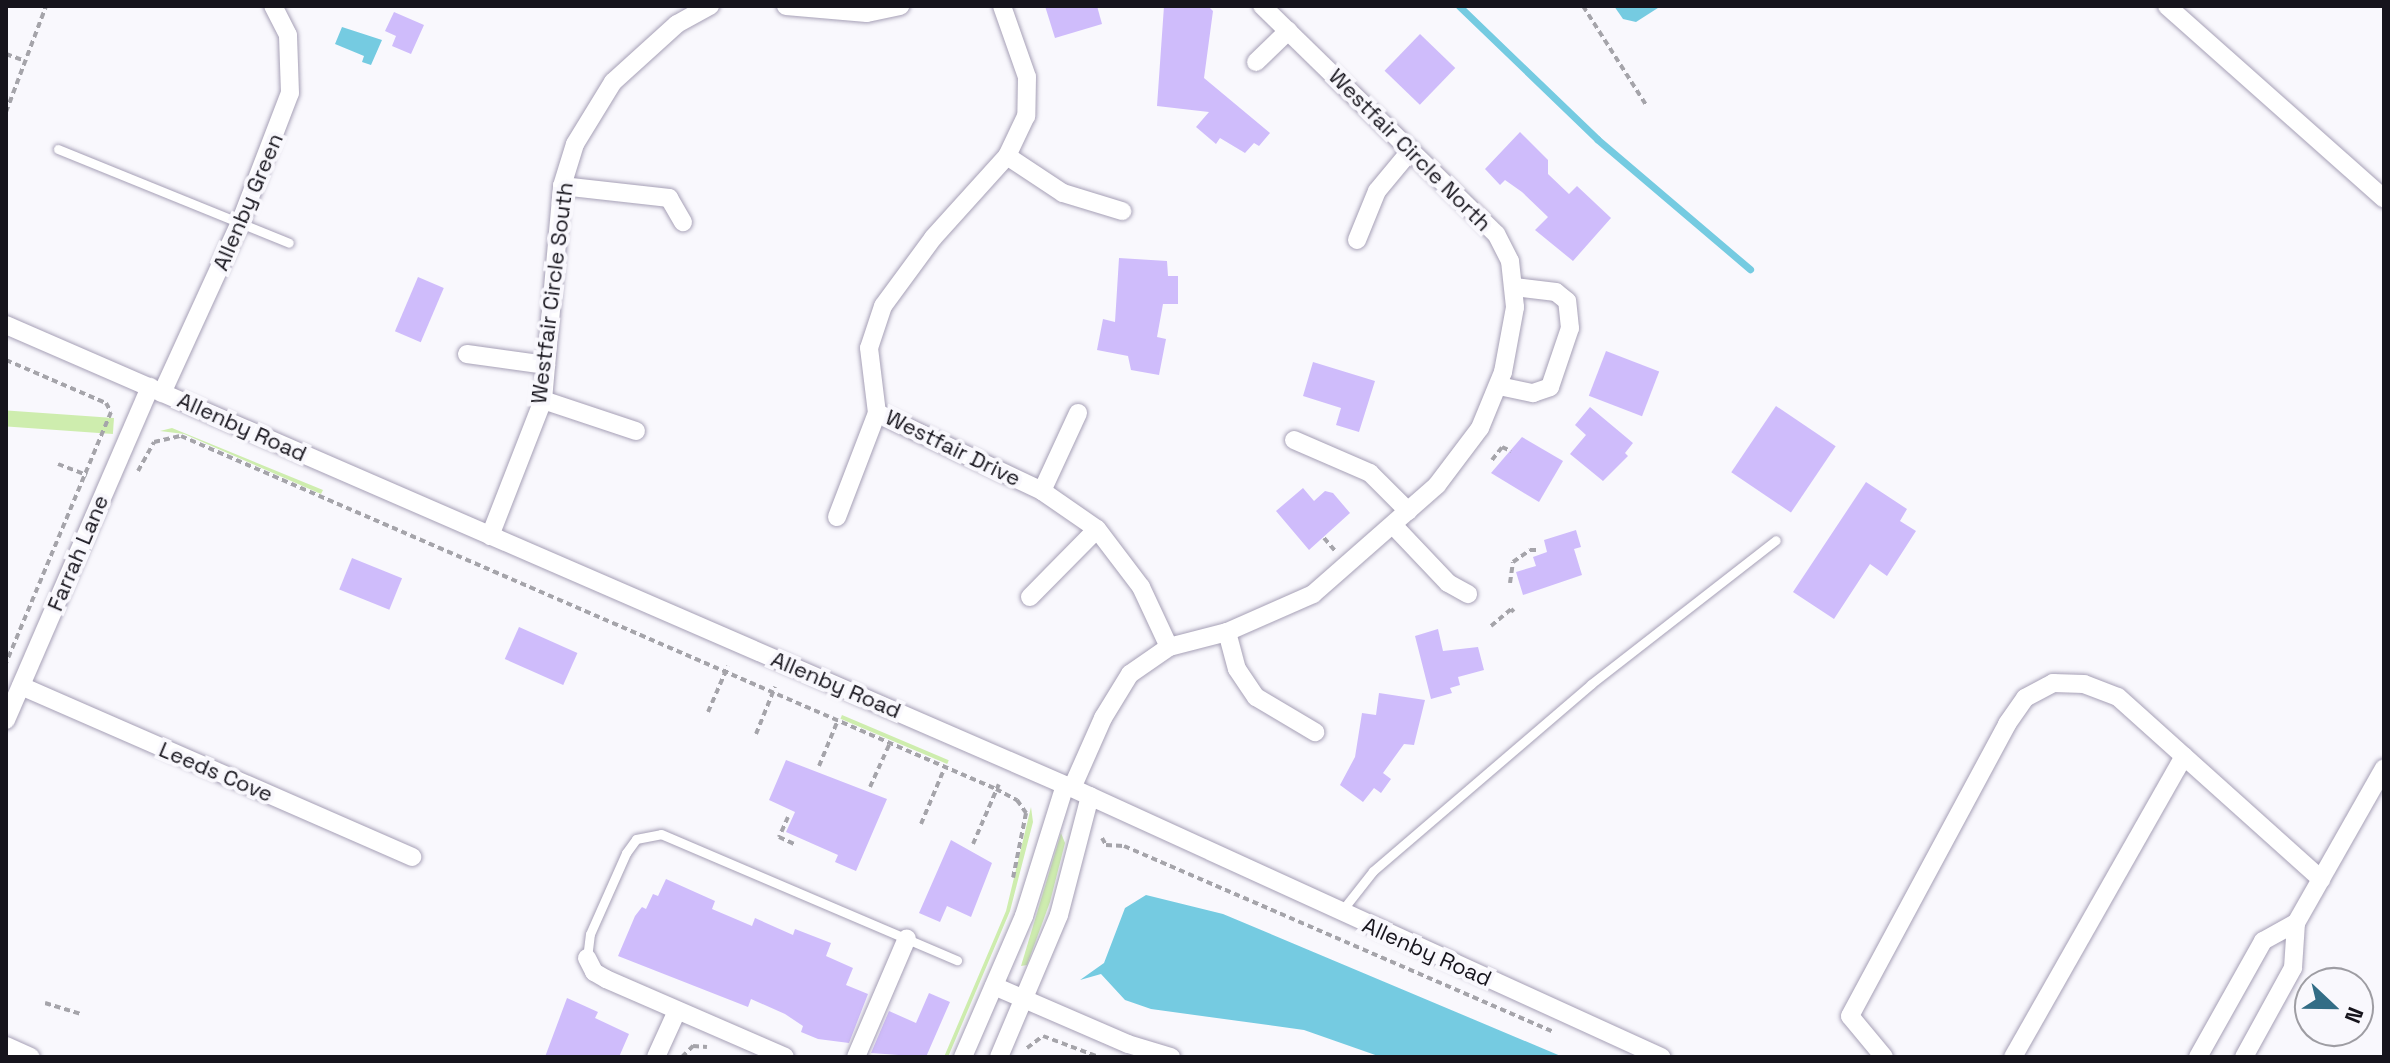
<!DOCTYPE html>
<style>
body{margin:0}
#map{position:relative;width:2390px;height:1063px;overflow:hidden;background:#f9f8fd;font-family:"Space Grotesk",sans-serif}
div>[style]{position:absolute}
.green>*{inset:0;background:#ceedae;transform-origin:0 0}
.water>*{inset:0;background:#75cbe1}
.stream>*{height:7px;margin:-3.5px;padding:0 3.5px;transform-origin:3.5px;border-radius:3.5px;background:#75cbe1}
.building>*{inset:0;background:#cfbcfb;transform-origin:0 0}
.path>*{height:4px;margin-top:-2px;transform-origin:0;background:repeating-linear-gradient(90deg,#a5a4aa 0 6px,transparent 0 10px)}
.roads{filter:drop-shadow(0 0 2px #a6a0b6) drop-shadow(0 0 2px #a6a0b6)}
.service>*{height:9px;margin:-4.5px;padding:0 4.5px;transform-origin:4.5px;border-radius:4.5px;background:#fff}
.minor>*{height:18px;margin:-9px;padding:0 9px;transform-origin:9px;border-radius:9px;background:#fff}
span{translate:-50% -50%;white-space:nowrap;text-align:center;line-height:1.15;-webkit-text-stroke:8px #f9f8fd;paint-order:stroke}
.street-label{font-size:22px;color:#16141c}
.frame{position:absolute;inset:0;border:8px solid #16141c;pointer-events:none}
.north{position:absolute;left:2294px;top:967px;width:80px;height:80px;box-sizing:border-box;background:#f9f8fd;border:2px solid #9e9da3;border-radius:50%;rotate:112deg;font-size:22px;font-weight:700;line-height:32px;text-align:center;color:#16141c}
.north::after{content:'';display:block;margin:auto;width:28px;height:36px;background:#336d86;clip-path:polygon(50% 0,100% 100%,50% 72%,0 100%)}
</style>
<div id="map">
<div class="green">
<i style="left:114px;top:418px;width:16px;height:170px;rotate:94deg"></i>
<i style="clip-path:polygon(172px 428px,323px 490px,321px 494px,184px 434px,160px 431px)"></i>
<i style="left:842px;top:715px;width:116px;height:4px;rotate:23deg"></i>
<i style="clip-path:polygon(1031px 807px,1033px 822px,1010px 911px,948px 1057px,944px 1057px,1006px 911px)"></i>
<i style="clip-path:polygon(1061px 833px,1065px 843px,1050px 902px,1027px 965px,1021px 966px)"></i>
</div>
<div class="water">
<i style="clip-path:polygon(1614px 6px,1661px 6px,1636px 22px,1623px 19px)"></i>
<i style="clip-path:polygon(342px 27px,382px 40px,371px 65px,362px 62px,364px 56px,335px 44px)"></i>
<i style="clip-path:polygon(1146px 895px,1223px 914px,1563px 1057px,1381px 1057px,1304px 1030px,1151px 1009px,1125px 1000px,1101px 974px,1080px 980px,1104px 963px,1125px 908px)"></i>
</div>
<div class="stream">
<i style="left:1459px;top:6px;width:192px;rotate:43.9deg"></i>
<i style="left:1597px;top:139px;width:201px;rotate:40.4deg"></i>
</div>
<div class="building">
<i style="clip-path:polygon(1045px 6px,1097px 6px,1102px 24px,1055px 38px)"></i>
<i style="clip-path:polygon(1164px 6px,1208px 6px,1213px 11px,1204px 78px,1270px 133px,1259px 146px,1254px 143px,1245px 153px,1220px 138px,1216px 144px,1196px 127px,1209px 112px,1157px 106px)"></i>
<i style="clip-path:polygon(394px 12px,424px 25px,411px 54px,392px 46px,396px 36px,385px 31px)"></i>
<i style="left:1420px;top:34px;width:49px;height:51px;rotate:44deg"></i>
<i style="clip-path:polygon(1520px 132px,1548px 160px,1548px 174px,1569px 194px,1577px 186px,1611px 218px,1573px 261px,1535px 230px,1548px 217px,1522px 192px,1505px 180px,1500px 185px,1485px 169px)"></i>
<i style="clip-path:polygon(1119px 258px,1167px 261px,1168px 276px,1178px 276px,1178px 304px,1163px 304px,1157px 337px,1166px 339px,1159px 375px,1131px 370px,1128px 356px,1097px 350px,1103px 319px,1115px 322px)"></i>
<i style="left:418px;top:277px;width:28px;height:59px;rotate:23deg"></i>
<i style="left:1606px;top:351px;width:57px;height:48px;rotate:21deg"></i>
<i style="clip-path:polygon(1313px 362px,1375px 381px,1359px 432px,1336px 425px,1341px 408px,1303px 396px)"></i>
<i style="left:1776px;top:406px;width:72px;height:80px;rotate:34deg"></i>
<i style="clip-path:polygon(1590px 407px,1633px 443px,1625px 453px,1628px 456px,1603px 481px,1570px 454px,1586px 435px,1575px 425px)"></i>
<i style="clip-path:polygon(1522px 437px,1563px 461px,1539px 502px,1491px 473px)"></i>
<i style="clip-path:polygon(1866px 482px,1907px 509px,1900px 521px,1916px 531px,1887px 576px,1870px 564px,1834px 619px,1793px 592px)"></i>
<i style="clip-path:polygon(1303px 488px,1314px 501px,1325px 491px,1333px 493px,1350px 513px,1309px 550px,1276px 511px)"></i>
<i style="clip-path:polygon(1576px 530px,1581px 547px,1574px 549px,1582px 575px,1523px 595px,1516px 572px,1536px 566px,1533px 557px,1547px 552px,1544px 540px)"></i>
<i style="left:352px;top:558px;width:54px;height:34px;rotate:22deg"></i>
<i style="left:519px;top:627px;width:64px;height:35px;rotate:24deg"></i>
<i style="clip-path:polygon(1438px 629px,1443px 651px,1478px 647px,1484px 670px,1458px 677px,1460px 685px,1450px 688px,1452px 693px,1431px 699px,1415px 636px)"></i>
<i style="clip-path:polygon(1379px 693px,1425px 700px,1414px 745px,1404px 744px,1383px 773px,1391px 779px,1381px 793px,1374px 788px,1363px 802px,1340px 785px,1355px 757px,1362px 713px,1376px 715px)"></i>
<i style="clip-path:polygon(786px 760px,887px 799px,856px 871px,835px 862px,838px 855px,786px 832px,795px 812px,769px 800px)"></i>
<i style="clip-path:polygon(951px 840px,992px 863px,971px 917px,947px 906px,940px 922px,919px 913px)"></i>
<i style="clip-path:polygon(666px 879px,715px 901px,712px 909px,752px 926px,755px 918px,793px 935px,795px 929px,831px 943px,826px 956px,853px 968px,846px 985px,868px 994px,849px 1043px,818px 1039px,801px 1032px,803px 1026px,785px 1014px,751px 999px,748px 1007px,618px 956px,635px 916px,642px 907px,646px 909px,653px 894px,658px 896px)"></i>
<i style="clip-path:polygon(929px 993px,950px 1002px,926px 1057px,871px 1053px,889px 1011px,916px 1023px)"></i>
<i style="clip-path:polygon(567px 998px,598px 1012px,595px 1018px,629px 1034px,619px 1057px,545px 1057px)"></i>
</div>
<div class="path">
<i style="left:1583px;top:6px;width:117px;rotate:57.5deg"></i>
<i style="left:6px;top:54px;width:20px;rotate:20deg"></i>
<i style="left:6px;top:112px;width:113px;rotate:-69.3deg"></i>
<i style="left:6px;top:360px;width:109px;rotate:23.3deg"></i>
<i style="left:106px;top:403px;width:10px;rotate:61deg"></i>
<i style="left:111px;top:412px;width:272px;rotate:112.7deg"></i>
<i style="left:1492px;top:460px;width:16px;rotate:-52deg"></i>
<i style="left:1502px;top:447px;width:10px;rotate:24deg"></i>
<i style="left:58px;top:464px;width:31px;rotate:21deg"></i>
<i style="left:138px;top:471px;width:33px;rotate:-61deg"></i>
<i style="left:154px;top:442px;width:28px;rotate:-13deg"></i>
<i style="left:181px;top:436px;width:888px;rotate:23.42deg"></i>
<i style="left:996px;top:789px;width:24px;rotate:28deg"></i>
<i style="left:1017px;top:800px;width:16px;rotate:55deg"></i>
<i style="left:1026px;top:813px;width:66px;rotate:101.3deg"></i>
<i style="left:1324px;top:538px;width:18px;rotate:49deg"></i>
<i style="left:1510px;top:583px;width:21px;rotate:-82deg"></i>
<i style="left:1513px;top:562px;width:21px;rotate:-35deg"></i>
<i style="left:1530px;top:550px;width:10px"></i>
<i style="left:1491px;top:626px;width:26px;rotate:-40deg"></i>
<i style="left:1511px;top:609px;width:4px;rotate:45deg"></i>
<i style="left:708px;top:712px;width:50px;rotate:-66.5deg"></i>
<i style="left:756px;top:734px;width:51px;rotate:-68deg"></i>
<i style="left:819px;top:766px;width:50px;rotate:-67.6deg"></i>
<i style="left:870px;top:787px;width:48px;rotate:-65.6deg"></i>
<i style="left:788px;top:817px;width:22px;rotate:114deg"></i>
<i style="left:779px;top:837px;width:17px;rotate:25deg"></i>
<i style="left:921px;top:824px;width:62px;rotate:-67.2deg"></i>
<i style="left:1102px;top:838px;width:8px;rotate:60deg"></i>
<i style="left:1106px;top:845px;width:18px;rotate:3deg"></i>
<i style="left:1124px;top:846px;width:468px;rotate:23.4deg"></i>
<i style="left:973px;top:844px;width:65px;rotate:-66.6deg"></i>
<i style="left:45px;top:1003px;width:38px;rotate:17deg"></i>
<i style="left:1027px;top:1048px;width:20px;rotate:-37deg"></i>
<i style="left:1043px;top:1036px;width:60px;rotate:20.6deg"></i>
<i style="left:682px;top:1057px;width:16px;rotate:-45deg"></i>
<i style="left:693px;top:1046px;width:14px;rotate:4deg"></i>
</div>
<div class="roads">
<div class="service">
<i style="left:58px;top:149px;width:249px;rotate:22.1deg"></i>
<i style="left:1340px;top:913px;width:53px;rotate:-51.8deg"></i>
<i style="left:1373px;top:871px;width:287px;rotate:-40.6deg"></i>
<i style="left:1591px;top:684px;width:234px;rotate:-37.9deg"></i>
<i style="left:587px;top:958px;width:24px;rotate:-83deg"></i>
<i style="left:590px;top:934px;width:89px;rotate:-66deg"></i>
<i style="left:626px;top:853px;width:17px;rotate:-54deg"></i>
<i style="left:636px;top:839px;width:25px;rotate:-11deg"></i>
<i style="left:661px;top:834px;width:322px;rotate:23.1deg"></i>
</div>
<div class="minor">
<i style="left:786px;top:6px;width:81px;rotate:4.9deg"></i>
<i style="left:867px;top:13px;width:34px;rotate:-12deg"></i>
<i style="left:1002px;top:6px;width:75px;rotate:70.6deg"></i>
<i style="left:1027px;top:77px;width:39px;rotate:91deg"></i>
<i style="left:1026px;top:116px;width:44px;rotate:115.4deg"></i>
<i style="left:1007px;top:156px;width:110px;rotate:132.1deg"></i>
<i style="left:933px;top:238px;width:84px;rotate:126.3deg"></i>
<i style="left:883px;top:306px;width:44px;rotate:108.4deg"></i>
<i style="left:869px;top:348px;width:65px;rotate:83deg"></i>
<i style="left:877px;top:413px;width:183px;rotate:25.3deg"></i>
<i style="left:1042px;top:491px;width:67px;rotate:34.6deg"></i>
<i style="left:1097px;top:529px;width:73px;rotate:52.8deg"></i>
<i style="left:1141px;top:587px;width:66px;rotate:65deg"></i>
<i style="left:2167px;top:6px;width:290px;rotate:41.6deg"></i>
<i style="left:1256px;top:62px;width:45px;rotate:-44.1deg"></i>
<i style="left:1007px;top:156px;width:67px;rotate:33.5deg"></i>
<i style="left:1063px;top:193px;width:62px;rotate:17deg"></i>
<i style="left:562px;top:186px;width:108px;rotate:6.4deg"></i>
<i style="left:669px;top:198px;width:28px;rotate:60deg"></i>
<i style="left:1357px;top:240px;width:53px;rotate:-67.8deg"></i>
<i style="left:1377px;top:191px;width:53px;rotate:-50.3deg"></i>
<i style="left:6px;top:325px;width:1162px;rotate:23.48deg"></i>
<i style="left:1072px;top:788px;width:648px;rotate:24.55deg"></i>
<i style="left:467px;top:354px;width:80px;rotate:7.9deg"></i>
<i style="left:1499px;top:386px;width:35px;rotate:12deg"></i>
<i style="left:1533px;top:393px;width:18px;rotate:-19deg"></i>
<i style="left:1550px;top:387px;width:62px;rotate:-71.3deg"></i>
<i style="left:1570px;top:328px;width:27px;rotate:-96deg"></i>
<i style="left:1567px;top:301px;width:14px;rotate:-141deg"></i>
<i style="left:1556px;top:292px;width:42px;rotate:-173.2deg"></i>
<i style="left:162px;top:393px;width:187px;rotate:-65.4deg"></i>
<i style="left:240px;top:223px;width:139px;rotate:-69deg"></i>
<i style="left:290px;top:93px;width:58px;rotate:-92deg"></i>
<i style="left:288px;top:35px;width:33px;rotate:-117deg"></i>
<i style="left:543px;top:400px;width:98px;rotate:18.4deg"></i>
<i style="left:1294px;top:440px;width:83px;rotate:23.5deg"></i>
<i style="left:1370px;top:473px;width:54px;rotate:45deg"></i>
<i style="left:1042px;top:491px;width:86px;rotate:-65.2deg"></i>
<i style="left:837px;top:517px;width:111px;rotate:-69deg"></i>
<i style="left:1393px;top:525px;width:80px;rotate:46.5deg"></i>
<i style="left:1448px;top:583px;width:23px;rotate:29deg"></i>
<i style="left:490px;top:536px;width:146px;rotate:-68.7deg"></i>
<i style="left:543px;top:400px;width:215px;rotate:-84.9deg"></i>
<i style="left:562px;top:186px;width:44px;rotate:-72.8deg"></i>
<i style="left:575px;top:144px;width:73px;rotate:-58.5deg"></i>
<i style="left:613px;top:82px;width:86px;rotate:-42.2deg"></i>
<i style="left:677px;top:24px;width:38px;rotate:-29deg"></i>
<i style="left:1030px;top:597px;width:95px;rotate:-45.4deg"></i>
<i style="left:1227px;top:632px;width:38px;rotate:75deg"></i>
<i style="left:1237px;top:669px;width:34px;rotate:56deg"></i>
<i style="left:1256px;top:697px;width:69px;rotate:30.7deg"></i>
<i style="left:21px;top:686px;width:427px;rotate:23.6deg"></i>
<i style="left:6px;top:720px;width:363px;rotate:-66.6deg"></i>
<i style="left:1072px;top:788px;width:77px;rotate:-66.1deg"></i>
<i style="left:1103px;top:718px;width:52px;rotate:-58.5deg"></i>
<i style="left:1130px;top:674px;width:47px;rotate:-34.7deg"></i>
<i style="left:1169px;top:647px;width:60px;rotate:-14.5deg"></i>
<i style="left:1227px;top:632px;width:94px;rotate:-23.8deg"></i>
<i style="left:1313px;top:594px;width:165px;rotate:-41.3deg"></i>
<i style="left:1437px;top:485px;width:71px;rotate:-53deg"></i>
<i style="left:1480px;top:428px;width:61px;rotate:-67.7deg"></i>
<i style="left:1503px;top:372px;width:66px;rotate:-79.5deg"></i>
<i style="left:1515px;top:307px;width:46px;rotate:-96.2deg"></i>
<i style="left:1510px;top:261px;width:30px;rotate:-117deg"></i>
<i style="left:1496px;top:234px;width:327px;rotate:-135.7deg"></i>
<i style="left:587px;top:958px;width:16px;rotate:63deg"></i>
<i style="left:594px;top:972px;width:14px;rotate:30deg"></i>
<i style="left:606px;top:979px;width:195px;rotate:23.5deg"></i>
<i style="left:994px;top:986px;width:146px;rotate:23.4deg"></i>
<i style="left:1128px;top:1044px;width:45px;rotate:16.8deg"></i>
<i style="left:6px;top:1046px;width:27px;rotate:24deg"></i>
<i style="left:656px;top:1057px;width:51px;rotate:-65.5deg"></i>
<i style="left:856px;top:1057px;width:129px;rotate:-66.8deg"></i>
<i style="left:963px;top:1057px;width:154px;rotate:-66.6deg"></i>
<i style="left:1024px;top:916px;width:137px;rotate:-72.6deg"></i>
<i style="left:999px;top:1057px;width:154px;rotate:-67.1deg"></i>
<i style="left:1059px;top:915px;width:123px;rotate:-75.4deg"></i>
<i style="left:1884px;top:1057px;width:53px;rotate:-129.7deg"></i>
<i style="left:1850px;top:1016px;width:332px;rotate:-61.7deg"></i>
<i style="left:2007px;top:724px;width:32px;rotate:-55deg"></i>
<i style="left:2025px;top:698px;width:32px;rotate:-28deg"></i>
<i style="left:2053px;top:683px;width:31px;rotate:2deg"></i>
<i style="left:2084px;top:684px;width:36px;rotate:21deg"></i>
<i style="left:2118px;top:697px;width:273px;rotate:41.9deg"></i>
<i style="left:2013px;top:1057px;width:346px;rotate:-60.4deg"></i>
<i style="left:2198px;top:1057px;width:133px;rotate:-60.7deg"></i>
<i style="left:2263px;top:941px;width:38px;rotate:-29deg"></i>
<i style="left:2244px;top:1057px;width:102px;rotate:-61.2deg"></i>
<i style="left:2293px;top:968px;width:45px;rotate:-86.2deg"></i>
<i style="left:2296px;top:923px;width:178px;rotate:-60.4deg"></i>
</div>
</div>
<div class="street-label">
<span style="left:1410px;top:150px;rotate:45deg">Westfair Circle North</span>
<span style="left:248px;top:202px;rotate:-67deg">Allenby Green</span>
<span style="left:552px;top:293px;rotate:-83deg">Westfair Circle South</span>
<span style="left:242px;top:427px;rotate:24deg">Allenby Road</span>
<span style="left:953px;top:448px;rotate:26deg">Westfair Drive</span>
<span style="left:78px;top:553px;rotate:-67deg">Farrah Lane</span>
<span style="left:836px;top:685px;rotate:23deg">Allenby Road</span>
<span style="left:216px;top:772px;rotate:23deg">Leeds Cove</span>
<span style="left:1427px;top:952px;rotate:24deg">Allenby Road</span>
</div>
<div class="frame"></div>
<div class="north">N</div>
</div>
